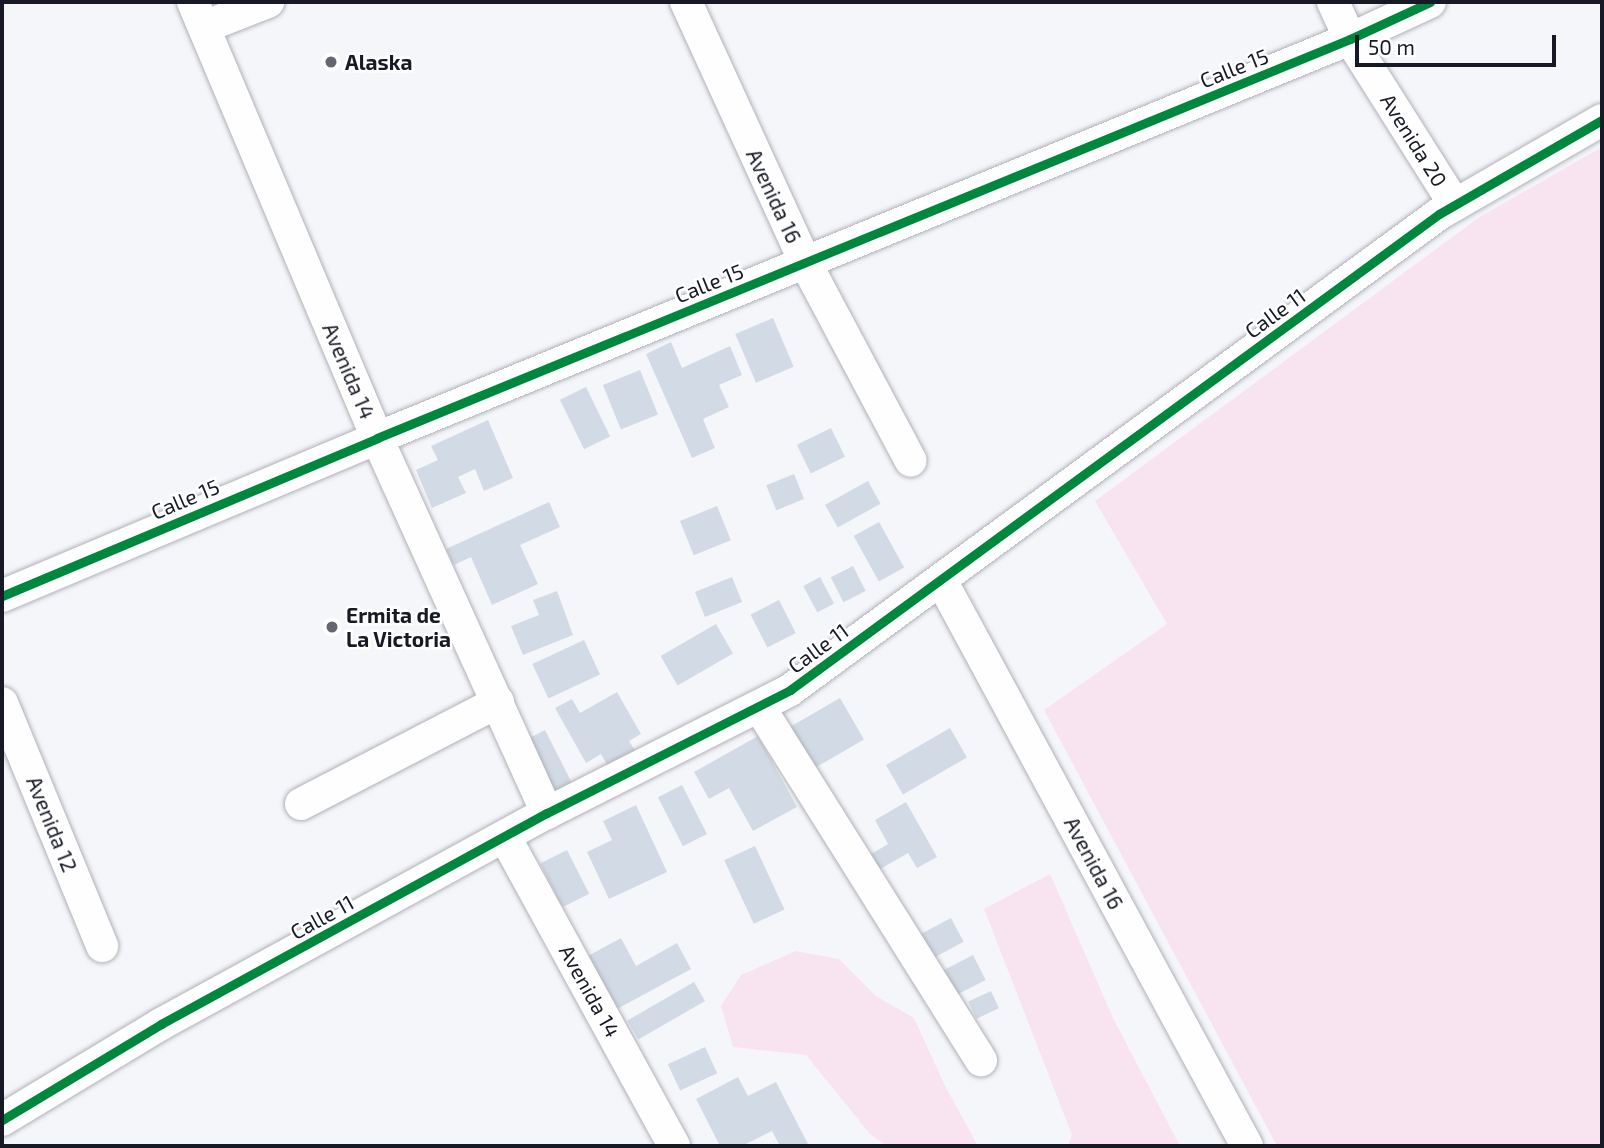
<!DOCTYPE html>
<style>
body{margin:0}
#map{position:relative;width:1604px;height:1148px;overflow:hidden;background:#f5f6fa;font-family:"Exo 2",sans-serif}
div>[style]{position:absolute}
.green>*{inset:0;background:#f8e4f1}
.building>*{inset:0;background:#d2dbe5;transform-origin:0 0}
.roads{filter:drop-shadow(0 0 2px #b0b1b9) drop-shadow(0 0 2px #b0b1b9)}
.minor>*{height:32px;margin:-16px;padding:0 16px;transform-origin:16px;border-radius:16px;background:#fefefe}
.cycleway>*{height:9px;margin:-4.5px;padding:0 4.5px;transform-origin:4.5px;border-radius:4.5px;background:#00873e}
.dots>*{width:19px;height:19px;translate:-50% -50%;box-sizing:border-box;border:4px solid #fff;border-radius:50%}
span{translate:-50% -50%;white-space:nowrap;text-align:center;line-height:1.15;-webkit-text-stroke:5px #fff;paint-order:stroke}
.poi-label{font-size:21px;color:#171924;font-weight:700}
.left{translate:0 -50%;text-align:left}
.street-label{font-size:21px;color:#171924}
.frame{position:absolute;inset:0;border:4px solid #171924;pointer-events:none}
.scale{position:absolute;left:1355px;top:35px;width:201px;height:32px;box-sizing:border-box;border:4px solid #171924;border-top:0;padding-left:9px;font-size:21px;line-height:24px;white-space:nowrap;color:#171924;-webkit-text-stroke:5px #fff;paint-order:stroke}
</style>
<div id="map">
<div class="green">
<i style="clip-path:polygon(1602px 147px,1602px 1146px,1277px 1146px,1044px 710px,1167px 624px,1095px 501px,1478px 218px)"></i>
<i style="clip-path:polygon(1050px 874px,1113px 1018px,1180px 1146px,1068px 1146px,1072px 1135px,984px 909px)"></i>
<i style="clip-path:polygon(796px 951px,839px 959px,876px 996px,914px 1018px,945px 1086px,978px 1146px,887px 1146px,870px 1134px,806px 1055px,733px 1047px,721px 1006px,741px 975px)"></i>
</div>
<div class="building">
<i style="left:773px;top:318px;width:53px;height:41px;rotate:67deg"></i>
<i style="clip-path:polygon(671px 342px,682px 368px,730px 346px,742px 375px,719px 385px,729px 407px,703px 419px,715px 448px,692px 458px,646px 354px)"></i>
<i style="left:640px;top:370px;width:48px;height:40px;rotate:68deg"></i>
<i style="left:586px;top:387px;width:55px;height:29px;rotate:64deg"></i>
<i style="clip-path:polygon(488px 420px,513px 478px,484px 491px,475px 469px,458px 477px,466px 493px,432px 508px,416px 470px,438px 460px,431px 446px)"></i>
<i style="left:831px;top:428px;width:32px;height:38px;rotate:64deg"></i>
<i style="left:794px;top:474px;width:27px;height:30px;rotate:68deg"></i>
<i style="left:868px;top:481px;width:26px;height:49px;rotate:61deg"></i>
<i style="clip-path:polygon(549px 502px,560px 527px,520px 545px,538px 584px,492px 605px,471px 557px,454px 565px,446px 549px)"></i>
<i style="left:717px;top:506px;width:37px;height:40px;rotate:68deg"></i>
<i style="left:879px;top:522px;width:52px;height:29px;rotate:61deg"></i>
<i style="left:853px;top:566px;width:28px;height:25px;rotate:63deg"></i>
<i style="left:732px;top:577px;width:27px;height:40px;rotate:68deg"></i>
<i style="left:820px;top:577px;width:30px;height:19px;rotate:62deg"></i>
<i style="clip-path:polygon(557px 591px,573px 635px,523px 655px,511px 626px,539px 615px,533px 600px)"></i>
<i style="left:779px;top:600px;width:37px;height:32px;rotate:63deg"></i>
<i style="left:716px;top:624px;width:34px;height:64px;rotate:60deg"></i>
<i style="left:584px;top:640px;width:38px;height:57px;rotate:65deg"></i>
<i style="clip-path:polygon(617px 692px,641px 734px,629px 741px,638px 755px,610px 770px,601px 754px,586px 763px,555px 708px,572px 699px,580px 713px)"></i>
<i style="left:840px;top:698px;width:48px;height:58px;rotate:60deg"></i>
<i style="left:950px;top:728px;width:34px;height:74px;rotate:60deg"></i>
<i style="left:545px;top:730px;width:62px;height:28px;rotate:63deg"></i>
<i style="clip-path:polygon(758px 736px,797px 807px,753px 831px,729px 788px,709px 799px,694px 772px)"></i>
<i style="left:682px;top:785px;width:55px;height:27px;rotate:63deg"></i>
<i style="clip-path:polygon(906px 802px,937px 857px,917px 868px,908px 853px,877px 871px,868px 856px,888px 844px,875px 820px)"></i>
<i style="clip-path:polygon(636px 805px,667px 872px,609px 899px,587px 852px,612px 840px,603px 821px)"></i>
<i style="left:755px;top:846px;width:70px;height:34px;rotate:65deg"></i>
<i style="left:567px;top:850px;width:49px;height:30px;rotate:63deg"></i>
<i style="left:951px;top:918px;width:27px;height:37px;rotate:62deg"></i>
<i style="clip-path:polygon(621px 938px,636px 966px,677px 943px,691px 969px,617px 1009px,588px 956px)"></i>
<i style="left:973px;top:955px;width:28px;height:34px;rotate:63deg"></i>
<i style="left:694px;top:982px;width:22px;height:77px;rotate:60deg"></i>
<i style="left:991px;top:991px;width:19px;height:25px;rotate:65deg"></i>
<i style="left:705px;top:1047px;width:29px;height:41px;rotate:65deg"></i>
<i style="clip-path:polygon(738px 1077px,748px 1096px,776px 1082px,809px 1146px,780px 1146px,772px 1131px,742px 1146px,720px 1146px,696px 1099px)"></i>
</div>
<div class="roads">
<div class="minor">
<i style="left:193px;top:2px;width:473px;rotate:67.1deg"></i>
<i style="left:377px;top:438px;width:412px;rotate:65.6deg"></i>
<i style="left:686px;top:2px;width:286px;rotate:65.4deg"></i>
<i style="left:805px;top:262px;width:225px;rotate:62deg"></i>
<i style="left:1333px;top:2px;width:41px;rotate:65.3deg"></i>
<i style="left:1350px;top:39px;width:196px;rotate:57.7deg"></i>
<i style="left:204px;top:27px;width:69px;rotate:-21.3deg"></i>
<i style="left:941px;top:580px;width:643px;rotate:61.6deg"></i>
<i style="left:2px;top:596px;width:407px;rotate:-22.8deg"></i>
<i style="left:377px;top:438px;width:1052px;rotate:-22.3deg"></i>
<i style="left:1350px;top:39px;width:88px;rotate:-24.8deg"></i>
<i style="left:2px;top:703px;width:263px;rotate:67.6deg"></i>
<i style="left:760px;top:708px;width:416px;rotate:57.9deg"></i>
<i style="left:301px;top:804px;width:222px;rotate:-27.4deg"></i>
<i style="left:505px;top:837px;width:352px;rotate:61.3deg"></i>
<i style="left:2px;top:1120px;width:186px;rotate:-31.1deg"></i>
<i style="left:161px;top:1024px;width:440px;rotate:-28.7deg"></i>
<i style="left:547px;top:813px;width:272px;rotate:-26.8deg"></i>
<i style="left:790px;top:690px;width:805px;rotate:-36.26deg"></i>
<i style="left:1439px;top:214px;width:188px;rotate:-30deg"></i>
</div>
</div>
<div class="cycleway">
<i style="left:2px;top:596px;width:407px;rotate:-22.8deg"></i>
<i style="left:377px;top:438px;width:1052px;rotate:-22.3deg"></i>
<i style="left:1350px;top:39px;width:88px;rotate:-24.8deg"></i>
<i style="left:2px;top:1120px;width:186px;rotate:-31.1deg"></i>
<i style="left:161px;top:1024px;width:440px;rotate:-28.7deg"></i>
<i style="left:547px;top:813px;width:272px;rotate:-26.8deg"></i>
<i style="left:790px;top:690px;width:805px;rotate:-36.26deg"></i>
<i style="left:1439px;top:214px;width:188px;rotate:-30deg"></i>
</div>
<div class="dots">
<i style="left:331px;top:62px;background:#65666f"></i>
<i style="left:332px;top:627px;background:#65666f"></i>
</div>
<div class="poi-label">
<span class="left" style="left:345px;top:62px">Alaska</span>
<span class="left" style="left:346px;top:627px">Ermita de<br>La Victoria</span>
</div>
<div class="street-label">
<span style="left:1234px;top:68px;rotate:-22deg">Calle 15</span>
<span style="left:1414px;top:140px;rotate:58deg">Avenida 20</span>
<span style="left:774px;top:196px;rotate:65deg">Avenida 16</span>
<span style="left:709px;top:283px;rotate:-22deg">Calle 15</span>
<span style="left:1275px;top:313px;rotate:-36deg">Calle 11</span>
<span style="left:349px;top:371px;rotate:67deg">Avenida 14</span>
<span style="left:185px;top:499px;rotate:-23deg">Calle 15</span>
<span style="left:818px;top:648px;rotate:-36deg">Calle 11</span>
<span style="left:52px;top:824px;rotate:68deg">Avenida 12</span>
<span style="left:1094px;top:863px;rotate:62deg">Avenida 16</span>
<span style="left:322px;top:917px;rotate:-29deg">Calle 11</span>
<span style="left:590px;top:991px;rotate:61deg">Avenida 14</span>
</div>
<div class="frame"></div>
<div class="scale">50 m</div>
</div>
